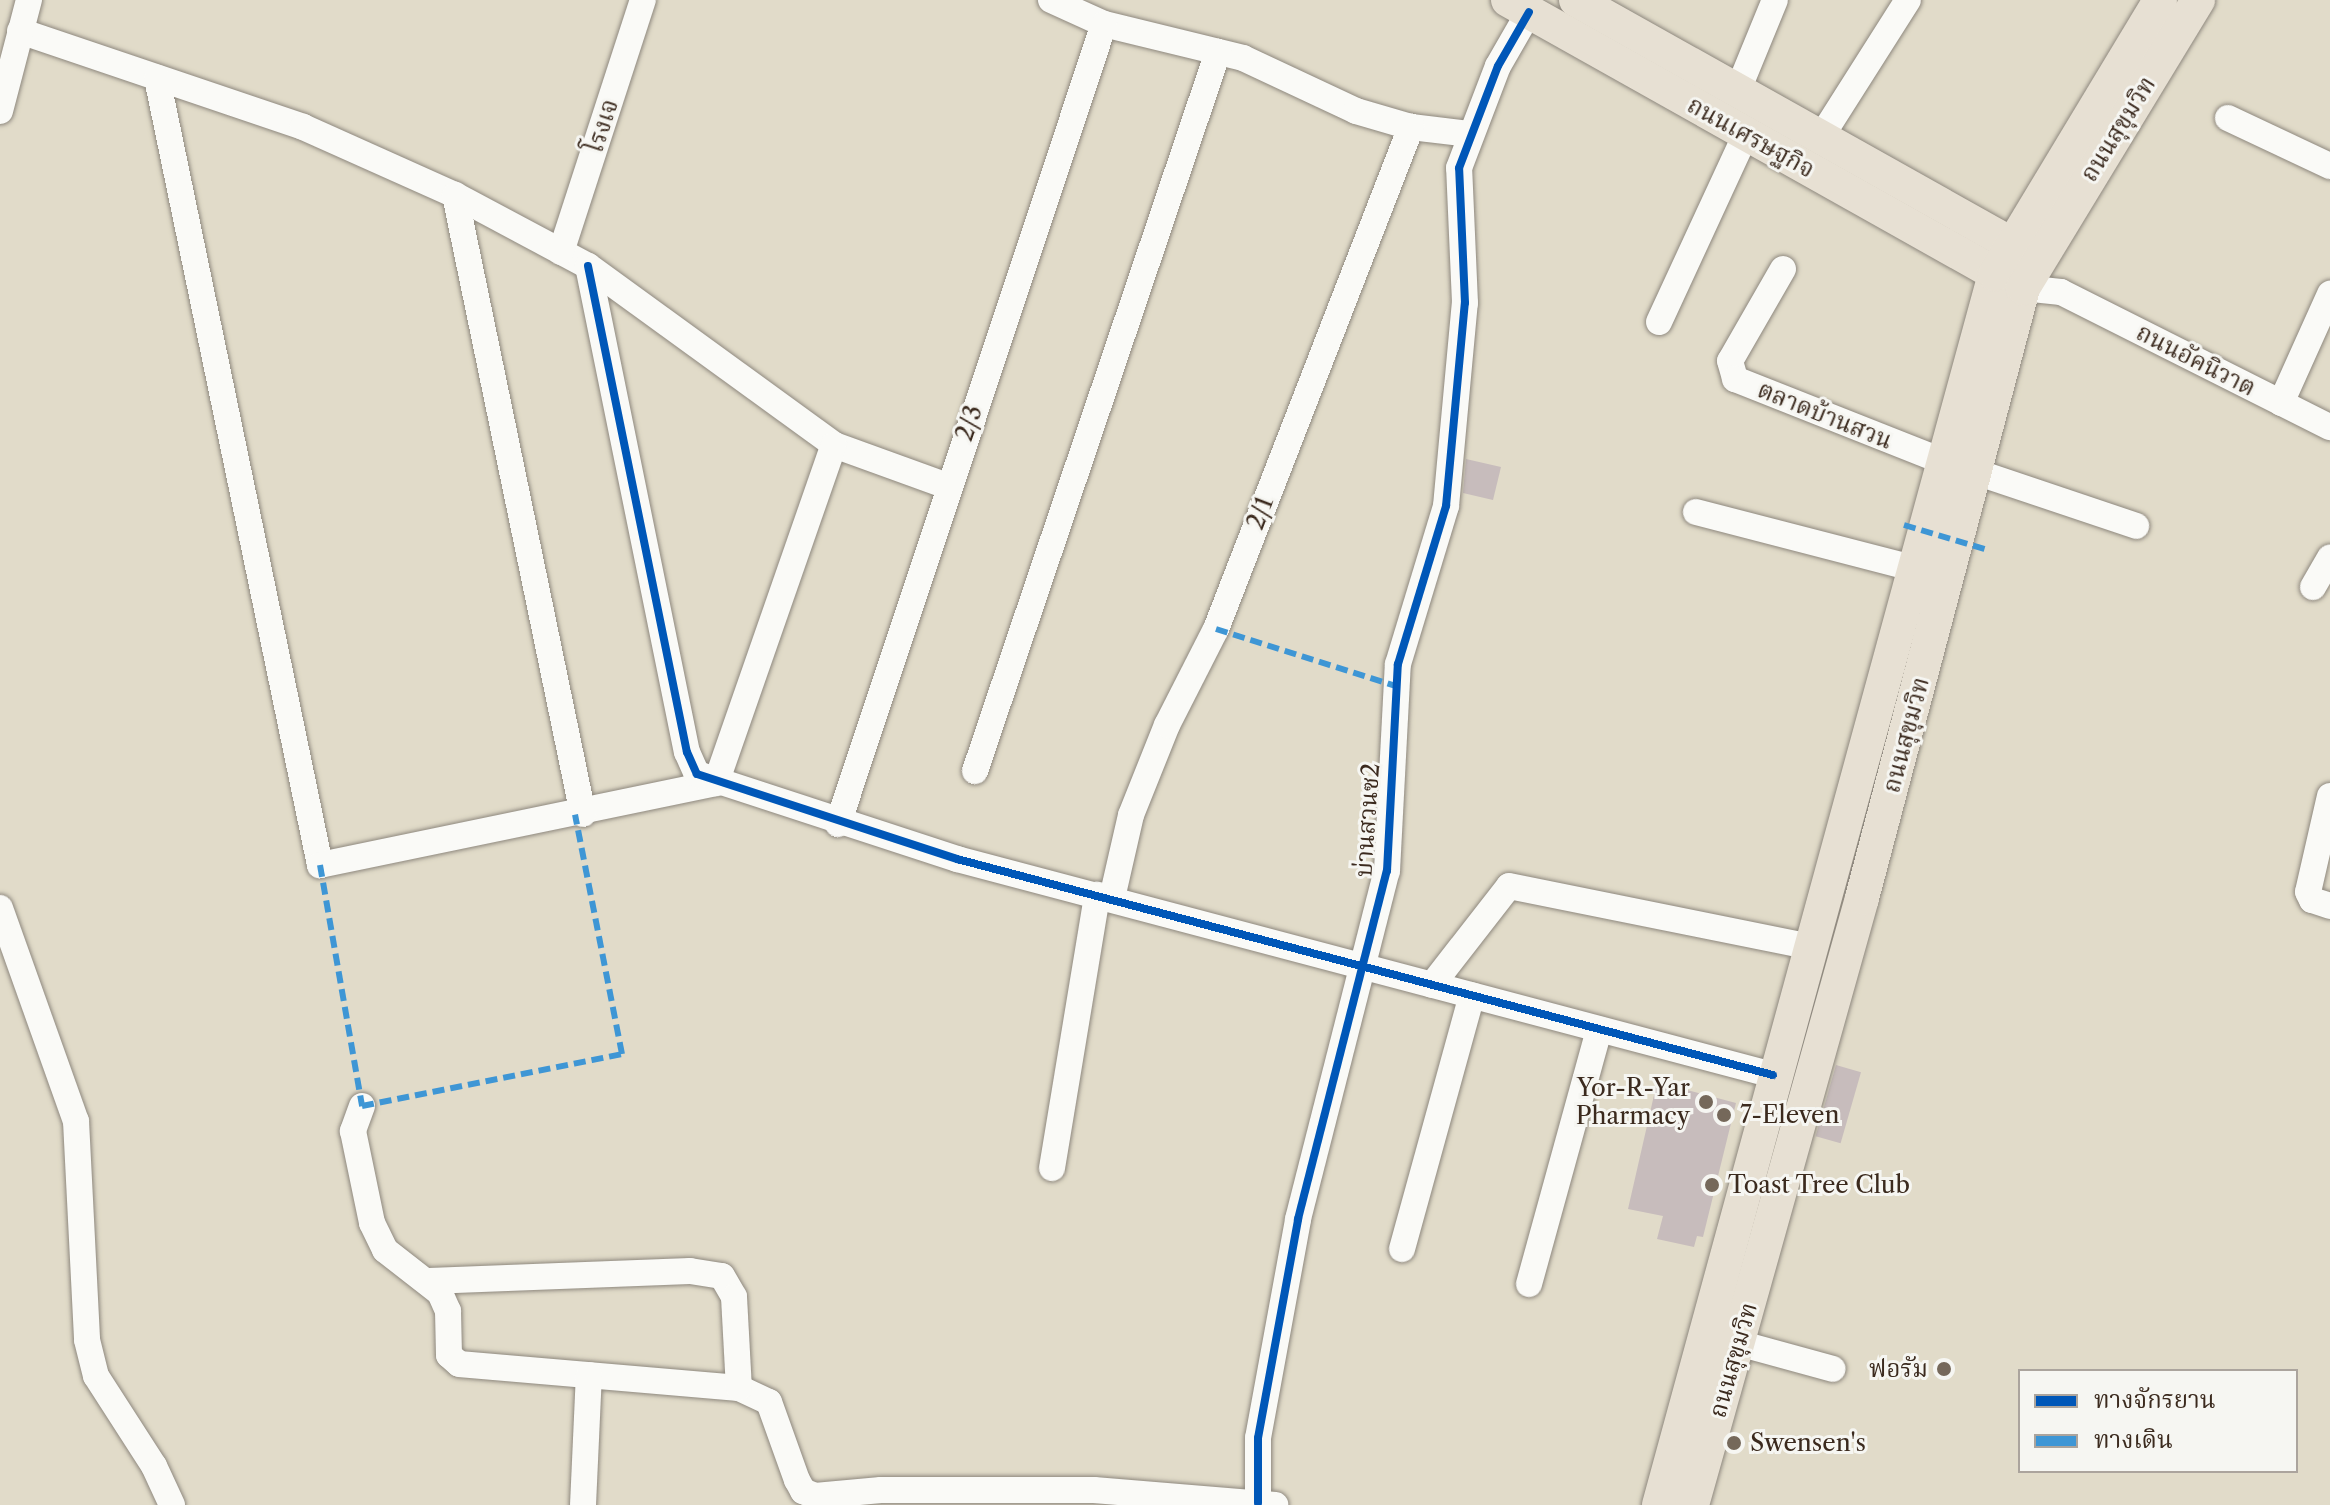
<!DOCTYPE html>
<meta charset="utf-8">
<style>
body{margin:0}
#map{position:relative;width:2330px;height:1505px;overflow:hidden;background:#e1dbc9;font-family:"Libre Caslon Text","Noto Serif Thai",serif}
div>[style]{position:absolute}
.building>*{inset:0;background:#c7bcbc;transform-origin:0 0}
.roads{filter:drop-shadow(0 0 2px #8e887e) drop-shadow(0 0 2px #8e887e)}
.minor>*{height:26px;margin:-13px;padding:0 13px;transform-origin:13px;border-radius:13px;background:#fafaf7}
.major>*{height:34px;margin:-17px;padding:0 17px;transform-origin:17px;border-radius:17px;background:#e7e0d3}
.quiet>*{height:6px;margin-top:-3px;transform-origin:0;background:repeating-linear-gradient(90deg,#3e96d5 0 12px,transparent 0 18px)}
.cycleway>*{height:8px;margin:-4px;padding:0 4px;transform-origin:4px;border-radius:4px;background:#0057b8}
.dots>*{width:22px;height:22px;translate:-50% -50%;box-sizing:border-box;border:4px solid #f6f6f2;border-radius:50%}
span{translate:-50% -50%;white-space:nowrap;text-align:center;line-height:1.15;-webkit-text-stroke:6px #f6f6f2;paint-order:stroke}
.street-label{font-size:24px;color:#3b2a1e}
.poi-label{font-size:24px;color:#3b2a1e}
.right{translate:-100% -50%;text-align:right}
.left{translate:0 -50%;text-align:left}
.legend{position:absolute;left:2018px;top:1369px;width:280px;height:104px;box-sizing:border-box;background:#f6f6f2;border:2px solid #aba49d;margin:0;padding:10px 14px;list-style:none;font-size:24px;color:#3b2a1e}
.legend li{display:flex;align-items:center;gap:16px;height:40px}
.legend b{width:40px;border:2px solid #aba49d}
</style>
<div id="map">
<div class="building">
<i style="clip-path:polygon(1466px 459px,1501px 467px,1493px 500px,1463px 493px)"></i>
<i style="left:1836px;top:1065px;width:26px;height:74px;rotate:16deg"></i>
<i style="clip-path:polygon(1657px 1082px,1736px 1103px,1703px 1237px,1697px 1236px,1694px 1247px,1657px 1239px,1663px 1216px,1628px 1209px)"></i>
</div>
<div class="roads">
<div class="minor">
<i style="left:1051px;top:0;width:58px;rotate:24.4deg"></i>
<i style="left:1104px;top:24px;width:143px;rotate:13.7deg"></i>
<i style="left:1243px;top:58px;width:125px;rotate:25.1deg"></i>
<i style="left:1356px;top:111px;width:57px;rotate:16.2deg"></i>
<i style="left:1411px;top:127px;width:58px;rotate:6.9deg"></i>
<i style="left:20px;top:31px;width:299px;rotate:18.7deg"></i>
<i style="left:303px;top:127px;width:167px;rotate:24.1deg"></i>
<i style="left:455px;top:195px;width:151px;rotate:28.1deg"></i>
<i style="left:588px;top:266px;width:304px;rotate:36deg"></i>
<i style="left:834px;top:445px;width:120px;rotate:19.9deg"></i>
<i style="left:157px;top:78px;width:804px;rotate:78.3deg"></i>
<i style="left:320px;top:865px;width:404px;rotate:-11.7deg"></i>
<i style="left:1738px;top:90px;width:97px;rotate:-67.7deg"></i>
<i style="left:0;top:111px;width:115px;rotate:-75.4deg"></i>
<i style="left:2228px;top:118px;width:113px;rotate:25.2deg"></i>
<i style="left:1821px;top:137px;width:162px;rotate:-57.6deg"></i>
<i style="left:455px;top:195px;width:632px;rotate:78.32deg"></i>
<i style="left:561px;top:252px;width:265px;rotate:-72deg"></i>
<i style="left:588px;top:266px;width:496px;rotate:78.5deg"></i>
<i style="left:687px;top:752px;width:24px;rotate:66deg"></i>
<i style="left:697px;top:774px;width:274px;rotate:18.1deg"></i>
<i style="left:957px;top:859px;width:844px;rotate:14.83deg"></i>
<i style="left:1783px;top:269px;width:106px;rotate:119.9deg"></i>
<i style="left:1730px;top:361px;width:19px;rotate:74deg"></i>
<i style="left:1735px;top:379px;width:223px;rotate:21.6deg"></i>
<i style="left:2023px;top:288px;width:38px;rotate:6deg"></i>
<i style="left:2061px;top:292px;width:301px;rotate:26.7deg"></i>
<i style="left:1659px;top:322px;width:207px;rotate:-65.2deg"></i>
<i style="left:2281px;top:403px;width:120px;rotate:-65.8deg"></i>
<i style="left:1976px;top:472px;width:169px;rotate:18.6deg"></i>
<i style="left:1696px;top:512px;width:223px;rotate:14.5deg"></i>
<i style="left:2313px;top:587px;width:34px;rotate:-60deg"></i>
<i style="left:975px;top:771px;width:759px;rotate:-71.33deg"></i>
<i style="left:716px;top:783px;width:358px;rotate:-70.8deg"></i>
<i style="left:2330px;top:796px;width:98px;rotate:102.9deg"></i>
<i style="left:2308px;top:892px;width:9px;rotate:63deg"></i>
<i style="left:2312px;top:900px;width:19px;rotate:18deg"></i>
<i style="left:838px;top:824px;width:843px;rotate:-71.61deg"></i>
<i style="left:1112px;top:898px;width:85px;rotate:-77.1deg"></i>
<i style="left:1131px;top:815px;width:97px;rotate:-68.2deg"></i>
<i style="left:1167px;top:725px;width:108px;rotate:-63deg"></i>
<i style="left:1216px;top:629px;width:539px;rotate:-68.77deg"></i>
<i style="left:0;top:908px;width:226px;rotate:70.4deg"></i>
<i style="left:76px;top:1121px;width:219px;rotate:87.1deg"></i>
<i style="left:87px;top:1340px;width:37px;rotate:76deg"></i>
<i style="left:96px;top:1376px;width:107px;rotate:57.2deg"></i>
<i style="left:154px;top:1466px;width:43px;rotate:65.2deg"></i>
<i style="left:1432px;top:985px;width:125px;rotate:-52.1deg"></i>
<i style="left:1509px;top:886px;width:308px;rotate:11.4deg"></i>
<i style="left:362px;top:1106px;width:27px;rotate:110deg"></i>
<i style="left:353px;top:1131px;width:94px;rotate:78.3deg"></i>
<i style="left:372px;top:1223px;width:30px;rotate:64deg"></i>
<i style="left:385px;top:1250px;width:70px;rotate:38deg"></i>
<i style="left:440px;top:1293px;width:20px;rotate:66deg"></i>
<i style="left:448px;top:1311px;width:44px;rotate:88.7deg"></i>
<i style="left:449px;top:1355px;width:13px;rotate:42deg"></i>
<i style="left:459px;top:1364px;width:281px;rotate:4.9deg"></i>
<i style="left:739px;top:1388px;width:33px;rotate:25deg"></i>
<i style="left:769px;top:1402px;width:83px;rotate:70.3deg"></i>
<i style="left:797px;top:1480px;width:13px;rotate:61deg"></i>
<i style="left:803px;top:1491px;width:13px;rotate:23deg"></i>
<i style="left:815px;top:1496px;width:66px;rotate:-5.2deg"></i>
<i style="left:881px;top:1490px;width:213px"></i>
<i style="left:1094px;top:1490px;width:182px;rotate:4.7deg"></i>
<i style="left:1052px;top:1168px;width:277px;rotate:-80.6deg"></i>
<i style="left:1402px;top:1249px;width:263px;rotate:-74.6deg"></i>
<i style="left:429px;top:1281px;width:261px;rotate:-2.2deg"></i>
<i style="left:690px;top:1271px;width:32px;rotate:9deg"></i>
<i style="left:722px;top:1276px;width:24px;rotate:60deg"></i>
<i style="left:734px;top:1297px;width:91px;rotate:86.9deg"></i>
<i style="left:1529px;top:1284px;width:264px;rotate:-74.6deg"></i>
<i style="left:1738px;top:1343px;width:98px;rotate:15.3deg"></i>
<i style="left:1258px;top:1503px;width:65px;rotate:-90deg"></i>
<i style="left:1258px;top:1438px;width:223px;rotate:-79.6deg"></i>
<i style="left:1298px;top:1219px;width:359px;rotate:-75.7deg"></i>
<i style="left:1387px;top:871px;width:207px;rotate:-87deg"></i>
<i style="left:1398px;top:664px;width:165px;rotate:-73.1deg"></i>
<i style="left:1446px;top:506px;width:204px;rotate:-84.7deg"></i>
<i style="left:1465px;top:303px;width:135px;rotate:-92.5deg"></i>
<i style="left:1459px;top:168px;width:109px;rotate:-69.1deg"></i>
<i style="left:1498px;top:66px;width:62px;rotate:-60.1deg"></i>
<i style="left:583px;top:1505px;width:130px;rotate:-87.4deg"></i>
</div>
<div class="major">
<i style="left:1508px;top:0;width:580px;rotate:29.3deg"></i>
<i style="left:1576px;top:0;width:519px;rotate:29.28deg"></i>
<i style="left:1659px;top:1505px;width:1276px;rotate:-74.73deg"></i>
<i style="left:1995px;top:274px;width:320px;rotate:-58.9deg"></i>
<i style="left:1692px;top:1505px;width:630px;rotate:-74.35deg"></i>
<i style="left:1862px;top:898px;width:631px;rotate:-75.21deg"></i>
<i style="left:2023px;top:288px;width:337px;rotate:-58.7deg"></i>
</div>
</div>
<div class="quiet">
<i style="left:1904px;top:525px;width:88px;rotate:16.6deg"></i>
<i style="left:1216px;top:629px;width:189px;rotate:17.6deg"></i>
<i style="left:320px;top:865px;width:245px;rotate:80.1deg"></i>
<i style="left:362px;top:1106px;width:265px;rotate:-11.3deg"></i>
<i style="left:622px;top:1054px;width:244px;rotate:-101.1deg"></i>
</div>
<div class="cycleway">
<i style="left:588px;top:266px;width:496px;rotate:78.5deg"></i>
<i style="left:687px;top:752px;width:24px;rotate:66deg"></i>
<i style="left:697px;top:774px;width:274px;rotate:18.1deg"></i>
<i style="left:957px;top:859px;width:844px;rotate:14.83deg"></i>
<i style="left:1258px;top:1503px;width:65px;rotate:-90deg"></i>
<i style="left:1258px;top:1438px;width:223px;rotate:-79.6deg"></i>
<i style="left:1298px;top:1219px;width:359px;rotate:-75.7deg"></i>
<i style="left:1387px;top:871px;width:207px;rotate:-87deg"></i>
<i style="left:1398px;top:664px;width:165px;rotate:-73.1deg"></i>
<i style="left:1446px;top:506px;width:204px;rotate:-84.7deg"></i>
<i style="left:1465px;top:303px;width:135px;rotate:-92.5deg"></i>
<i style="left:1459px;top:168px;width:109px;rotate:-69.1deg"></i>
<i style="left:1498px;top:66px;width:62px;rotate:-60.1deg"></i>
</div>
<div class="dots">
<i style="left:1706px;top:1102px;background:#75685a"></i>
<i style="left:1724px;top:1115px;background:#75685a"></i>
<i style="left:1712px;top:1185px;background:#75685a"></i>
<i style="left:1944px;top:1369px;background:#75685a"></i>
<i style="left:1734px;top:1443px;background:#75685a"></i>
</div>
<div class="street-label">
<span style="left:602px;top:126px;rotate:-72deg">โรงเจ</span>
<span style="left:2118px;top:129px;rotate:-58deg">ถนนสุขุมวิท</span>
<span style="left:1751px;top:137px;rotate:29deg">ถนนเศรษฐกิจ</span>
<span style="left:2196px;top:360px;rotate:27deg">ถนนอัคนิวาต</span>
<span style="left:1825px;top:415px;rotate:22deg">ตลาดบ้านสวน</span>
<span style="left:969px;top:423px;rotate:-71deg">2/3</span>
<span style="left:1260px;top:513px;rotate:-69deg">2/1</span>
<span style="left:1906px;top:735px;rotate:-75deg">ถนนสุขุมวิท</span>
<span style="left:1367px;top:820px;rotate:-86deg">บ่านสวนซ2</span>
<span style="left:1733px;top:1360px;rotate:-74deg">ถนนสุขุมวิท</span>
</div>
<div class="poi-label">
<span class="right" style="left:1690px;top:1102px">Yor-R-Yar<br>Pharmacy</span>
<span class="left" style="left:1740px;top:1115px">7-Eleven</span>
<span class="left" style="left:1728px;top:1185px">Toast Tree Club</span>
<span class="right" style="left:1928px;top:1369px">ฟอรัม</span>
<span class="left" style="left:1750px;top:1443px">Swensen's</span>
</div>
<ul class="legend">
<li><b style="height:10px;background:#0057b8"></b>ทางจักรยาน</li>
<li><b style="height:10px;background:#3e96d5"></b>ทางเดิน</li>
</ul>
</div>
